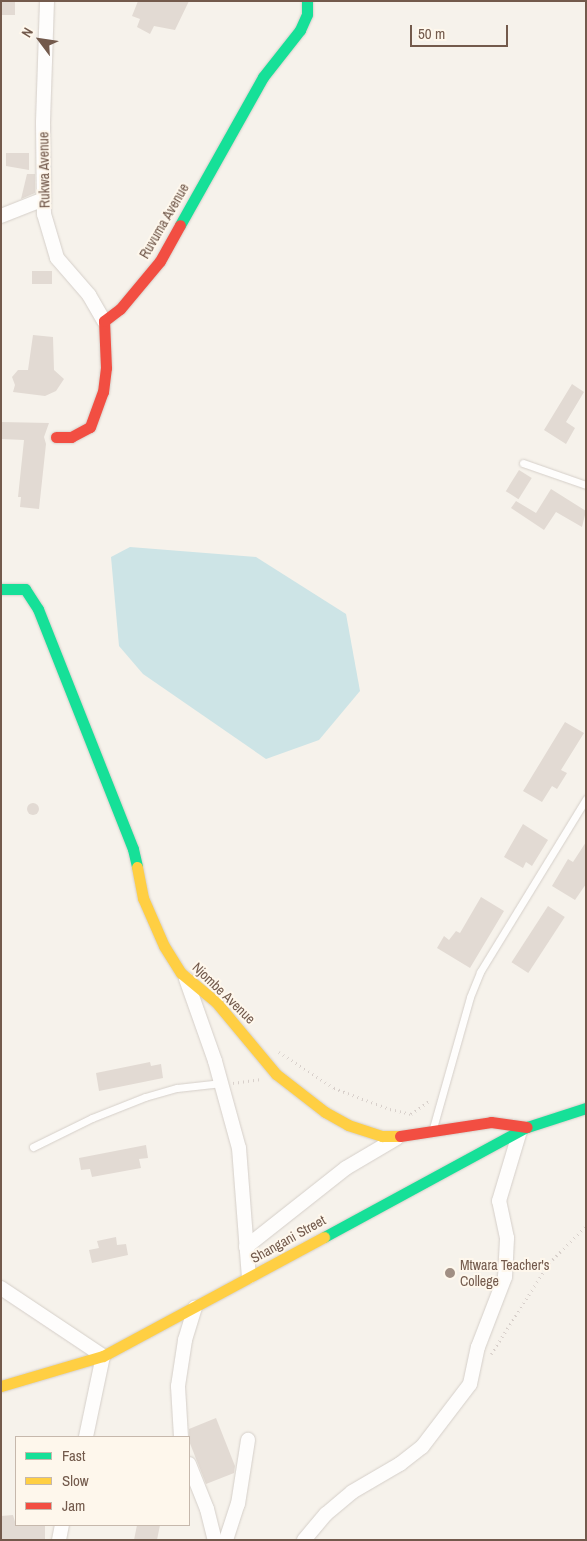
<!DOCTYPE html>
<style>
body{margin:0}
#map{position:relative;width:587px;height:1541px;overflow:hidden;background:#f6f2eb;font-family:"Archivo Narrow",sans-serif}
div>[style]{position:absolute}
.water>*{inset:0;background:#cde4e6}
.building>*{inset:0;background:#e2dad3;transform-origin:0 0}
.round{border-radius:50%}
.path>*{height:2.5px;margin-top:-1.25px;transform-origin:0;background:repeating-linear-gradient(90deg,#d8d0cb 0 1px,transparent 0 5px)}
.roads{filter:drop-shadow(0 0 1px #d5cfc9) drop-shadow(0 0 1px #d5cfc9)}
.lane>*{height:7px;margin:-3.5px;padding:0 3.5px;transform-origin:3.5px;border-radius:3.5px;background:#fefdfc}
.street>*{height:14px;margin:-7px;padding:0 7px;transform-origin:7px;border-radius:7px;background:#fefdfc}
.fast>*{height:11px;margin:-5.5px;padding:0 5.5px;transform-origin:5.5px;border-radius:5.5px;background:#16e098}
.slow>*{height:11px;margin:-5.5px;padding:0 5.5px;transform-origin:5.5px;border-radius:5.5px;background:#ffcf43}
.jam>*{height:11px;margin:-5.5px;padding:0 5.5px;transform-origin:5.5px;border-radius:5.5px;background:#f24e42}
.dots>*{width:14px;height:14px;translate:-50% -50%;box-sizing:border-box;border:2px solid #fef7ec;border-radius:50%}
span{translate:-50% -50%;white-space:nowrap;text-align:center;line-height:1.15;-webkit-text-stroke:4px #fef7ec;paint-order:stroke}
.street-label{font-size:14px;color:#735a4c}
.poi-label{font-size:14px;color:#735a4c}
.left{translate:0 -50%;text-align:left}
.frame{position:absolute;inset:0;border:2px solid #735a4c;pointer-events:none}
.legend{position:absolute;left:15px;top:1436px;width:175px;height:90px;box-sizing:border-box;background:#fef7ec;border:1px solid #c6b8ac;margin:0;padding:6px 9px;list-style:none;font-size:15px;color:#735a4c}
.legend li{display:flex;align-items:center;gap:10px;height:25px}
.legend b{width:25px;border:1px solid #c6b8ac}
.north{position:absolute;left:15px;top:15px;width:50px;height:50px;-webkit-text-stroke:4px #fef7ec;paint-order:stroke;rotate:301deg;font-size:14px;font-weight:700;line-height:20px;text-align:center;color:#735a4c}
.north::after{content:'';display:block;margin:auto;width:18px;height:22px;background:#735a4c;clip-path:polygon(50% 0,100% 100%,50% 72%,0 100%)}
.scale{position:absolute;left:410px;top:25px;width:98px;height:22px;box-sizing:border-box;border:2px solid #735a4c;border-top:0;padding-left:6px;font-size:15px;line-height:18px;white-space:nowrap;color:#735a4c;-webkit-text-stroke:4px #fef7ec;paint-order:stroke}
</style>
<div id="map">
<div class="water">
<i style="clip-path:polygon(130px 547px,256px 557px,346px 614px,360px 691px,319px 740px,266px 759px,143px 674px,119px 646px,111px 557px)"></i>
</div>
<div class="building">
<i style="left:1px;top:1px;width:14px;height:14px"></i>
<i style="clip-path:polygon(138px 1px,189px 1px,175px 30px,154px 26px,150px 34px,137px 27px,140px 19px,132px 16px)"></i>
<i style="clip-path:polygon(6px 153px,29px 153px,29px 170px,6px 166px)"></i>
<i style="clip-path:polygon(27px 174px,35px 174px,35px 193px,21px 199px)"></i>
<i style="left:32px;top:271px;width:20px;height:13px"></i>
<i style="clip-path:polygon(33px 335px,53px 337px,54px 370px,64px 379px,56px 391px,45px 396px,13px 392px,15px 385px,12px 377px,18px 370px,28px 370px)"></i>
<i style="clip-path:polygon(572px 384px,584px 392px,566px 422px,575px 428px,566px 444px,544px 430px)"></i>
<i style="clip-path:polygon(1px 422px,49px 423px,44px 437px,46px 444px,39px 509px,20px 507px,21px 497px,18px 497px,24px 440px,1px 439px)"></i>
<i style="left:519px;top:470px;width:15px;height:25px;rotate:32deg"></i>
<i style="clip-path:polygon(551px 489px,586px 511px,582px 527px,556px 512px,544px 530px,511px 508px,516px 501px,536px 513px)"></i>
<i style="clip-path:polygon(565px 722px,584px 733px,561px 770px,567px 773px,557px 789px,552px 786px,542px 802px,523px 791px)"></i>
<i class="round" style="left:27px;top:803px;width:12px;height:12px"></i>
<i style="clip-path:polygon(523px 824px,548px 840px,532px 866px,526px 862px,523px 868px,504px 857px)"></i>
<i style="clip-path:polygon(586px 842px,586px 884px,575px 900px,552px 886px,568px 859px,573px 862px)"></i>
<i style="clip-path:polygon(481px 897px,504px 911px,470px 968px,437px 948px,444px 936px,449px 940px,456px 931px,460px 933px)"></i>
<i style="left:548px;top:906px;width:20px;height:67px;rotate:33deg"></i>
<i style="clip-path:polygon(150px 1062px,151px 1066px,161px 1064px,163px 1078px,99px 1091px,96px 1073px)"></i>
<i style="clip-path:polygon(146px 1145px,148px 1158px,139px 1159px,141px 1168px,92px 1177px,90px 1169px,81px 1170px,79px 1158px)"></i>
<i style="clip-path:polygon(116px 1237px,117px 1245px,126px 1244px,128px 1255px,92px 1263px,89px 1250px,99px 1248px,97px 1241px)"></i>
<i style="clip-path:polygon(216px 1418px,235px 1466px,234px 1473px,206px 1484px,189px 1441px,189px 1429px)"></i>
<i style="clip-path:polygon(13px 1515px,16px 1525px,45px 1525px,45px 1540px,1px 1540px,1px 1516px)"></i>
<i style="clip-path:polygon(137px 1525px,160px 1525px,157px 1540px,134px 1540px)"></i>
</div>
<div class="path">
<i style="left:279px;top:1052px;width:66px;rotate:33.2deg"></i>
<i style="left:334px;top:1088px;width:60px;rotate:20.6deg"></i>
<i style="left:390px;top:1109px;width:22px;rotate:13deg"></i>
<i style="left:411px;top:1114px;width:24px;rotate:-36deg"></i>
<i style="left:233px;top:1083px;width:27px;rotate:-8deg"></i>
<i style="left:491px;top:1354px;width:108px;rotate:-57.5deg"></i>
<i style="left:549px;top:1263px;width:52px;rotate:-45deg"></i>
</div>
<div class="roads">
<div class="lane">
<i style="left:523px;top:463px;width:67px;rotate:19.2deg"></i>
<i style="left:433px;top:1128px;width:136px;rotate:-74.2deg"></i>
<i style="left:470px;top:997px;width:27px;rotate:-68deg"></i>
<i style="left:480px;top:972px;width:203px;rotate:-58.5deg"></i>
<i style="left:33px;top:1147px;width:66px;rotate:-26.2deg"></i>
<i style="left:92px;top:1118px;width:57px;rotate:-21.6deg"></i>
<i style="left:145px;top:1097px;width:33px;rotate:-16deg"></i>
<i style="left:177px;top:1088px;width:45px;rotate:-6.3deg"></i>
</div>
<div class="street">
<i style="left:47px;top:1px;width:122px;rotate:91.9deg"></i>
<i style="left:43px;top:123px;width:91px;rotate:89.4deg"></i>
<i style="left:44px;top:214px;width:46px;rotate:73.5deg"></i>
<i style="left:57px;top:258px;width:49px;rotate:49.1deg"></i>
<i style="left:89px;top:295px;width:30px;rotate:60deg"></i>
<i style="left:1px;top:216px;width:46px;rotate:-21.6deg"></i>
<i style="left:186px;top:979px;width:87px;rotate:70.5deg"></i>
<i style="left:215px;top:1061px;width:90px;rotate:74.6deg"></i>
<i style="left:239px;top:1148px;width:129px;rotate:85.6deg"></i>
<i style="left:246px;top:1247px;width:127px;rotate:-38.3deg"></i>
<i style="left:346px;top:1168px;width:59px;rotate:-30.5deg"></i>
<i style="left:1px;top:1288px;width:123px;rotate:33.7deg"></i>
<i style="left:103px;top:1356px;width:83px;rotate:101.9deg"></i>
<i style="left:181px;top:1437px;width:51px;rotate:-93.4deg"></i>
<i style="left:178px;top:1386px;width:47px;rotate:-81.3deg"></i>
<i style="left:185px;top:1340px;width:34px;rotate:-73deg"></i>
<i style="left:189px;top:1464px;width:48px;rotate:68.2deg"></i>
<i style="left:207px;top:1509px;width:32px;rotate:76deg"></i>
<i style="left:59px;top:1540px;width:15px;rotate:-79deg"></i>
<i style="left:226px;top:1540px;width:38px;rotate:-72deg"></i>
<i style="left:238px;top:1504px;width:65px;rotate:-81.1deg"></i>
<i style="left:304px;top:1540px;width:34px;rotate:-50deg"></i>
<i style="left:326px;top:1514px;width:34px;rotate:-40deg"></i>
<i style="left:352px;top:1492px;width:56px;rotate:-30.3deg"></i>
<i style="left:400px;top:1464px;width:28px;rotate:-38deg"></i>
<i style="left:422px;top:1447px;width:79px;rotate:-52.7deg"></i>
<i style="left:470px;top:1384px;width:38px;rotate:-78deg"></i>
<i style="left:478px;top:1347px;width:75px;rotate:-68.9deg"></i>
<i style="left:505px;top:1277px;width:39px;rotate:-87deg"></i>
<i style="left:507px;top:1238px;width:38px;rotate:-102deg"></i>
<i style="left:499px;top:1201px;width:73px;rotate:-73.3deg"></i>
</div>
<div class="fast">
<i style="left:180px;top:225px;width:170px;rotate:-60.7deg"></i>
<i style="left:263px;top:77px;width:60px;rotate:-51.8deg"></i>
<i style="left:300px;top:30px;width:17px;rotate:-66deg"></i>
<i style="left:307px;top:14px;width:13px;rotate:-90deg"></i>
<i style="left:1px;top:589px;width:24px"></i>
<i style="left:25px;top:589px;width:24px;rotate:57deg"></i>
<i style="left:38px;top:609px;width:258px;rotate:68.4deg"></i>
<i style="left:133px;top:849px;width:18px;rotate:77deg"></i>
<i style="left:324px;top:1237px;width:231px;rotate:-28.5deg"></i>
<i style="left:527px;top:1127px;width:62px;rotate:-17.9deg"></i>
</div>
<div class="slow">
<i style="left:137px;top:867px;width:32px;rotate:79deg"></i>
<i style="left:143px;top:898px;width:52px;rotate:66.4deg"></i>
<i style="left:164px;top:946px;width:32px;rotate:58deg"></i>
<i style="left:181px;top:973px;width:45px;rotate:39.6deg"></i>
<i style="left:216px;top:1002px;width:94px;rotate:50.2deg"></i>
<i style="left:276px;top:1074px;width:62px;rotate:37.8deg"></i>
<i style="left:325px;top:1112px;width:26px;rotate:29deg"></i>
<i style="left:348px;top:1125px;width:36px;rotate:18deg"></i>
<i style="left:382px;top:1136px;width:18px"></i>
<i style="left:1px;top:1386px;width:106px;rotate:-16.4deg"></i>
<i style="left:103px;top:1356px;width:251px;rotate:-28.3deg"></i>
</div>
<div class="jam">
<i style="left:56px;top:437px;width:15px"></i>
<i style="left:71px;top:437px;width:21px;rotate:-28deg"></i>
<i style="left:90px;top:427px;width:37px;rotate:-70deg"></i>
<i style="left:103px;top:392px;width:24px;rotate:-83deg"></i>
<i style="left:106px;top:368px;width:47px;rotate:-92.4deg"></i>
<i style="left:104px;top:321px;width:20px;rotate:-37deg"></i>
<i style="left:120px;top:309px;width:62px;rotate:-50.2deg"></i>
<i style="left:160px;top:261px;width:41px;rotate:-60.9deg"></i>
<i style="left:400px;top:1136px;width:92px;rotate:-8.7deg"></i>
<i style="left:491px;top:1122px;width:36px;rotate:8deg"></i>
</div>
</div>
<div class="dots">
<i style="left:450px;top:1273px;background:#a18f84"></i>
</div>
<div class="street-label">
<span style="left:44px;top:170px;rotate:-91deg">Rukwa Avenue</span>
<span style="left:164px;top:221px;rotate:-60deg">Ruvuma Avenue</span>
<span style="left:224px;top:993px;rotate:44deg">Njombe Avenue</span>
<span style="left:288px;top:1239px;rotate:-29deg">Shangani Street</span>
</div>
<div class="poi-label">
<span class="left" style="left:460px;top:1273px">Mtwara Teacher's<br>College</span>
</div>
<div class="frame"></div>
<ul class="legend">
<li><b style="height:6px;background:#16e098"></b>Fast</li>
<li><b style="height:6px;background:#ffcf43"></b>Slow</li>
<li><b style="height:6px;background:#f24e42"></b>Jam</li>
</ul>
<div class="north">N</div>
<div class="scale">50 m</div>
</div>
